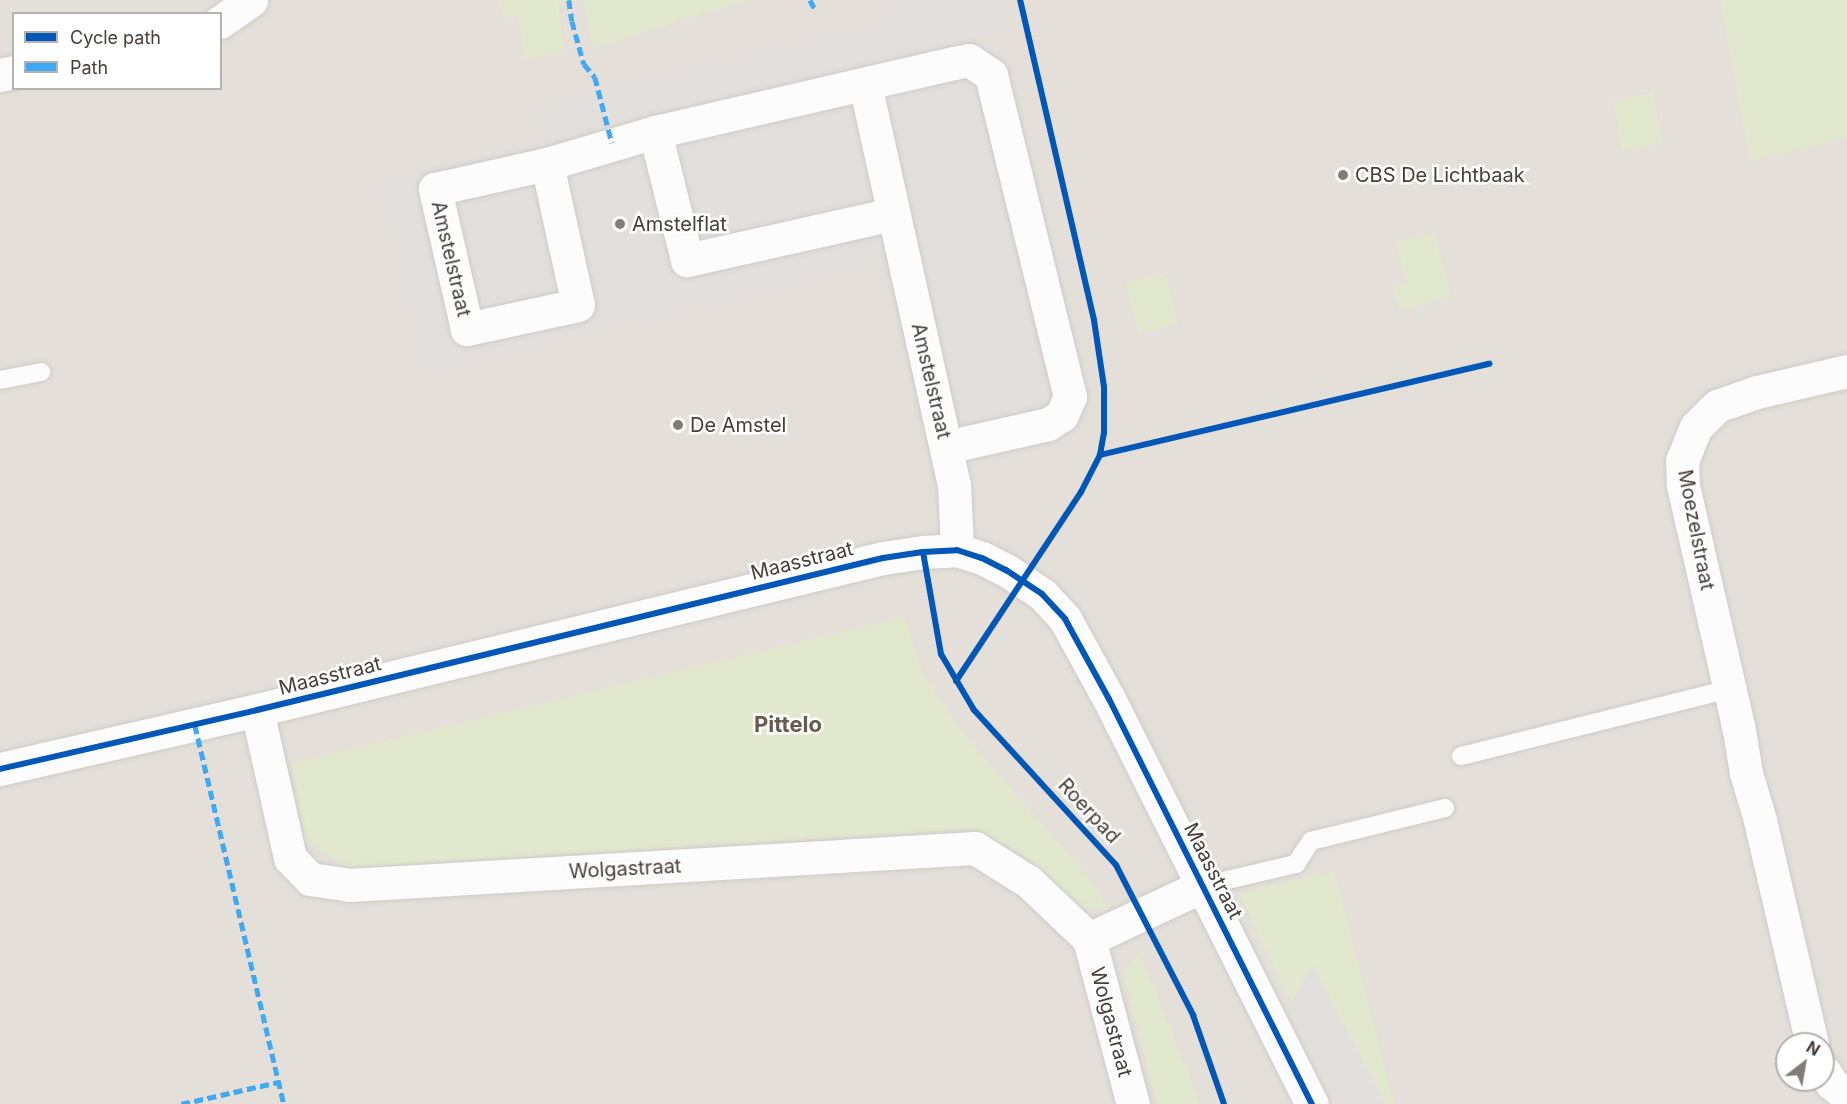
<!DOCTYPE html>
<style>
body{margin:0}
#map{position:relative;width:1847px;height:1104px;overflow:hidden;background:#f1eeeb;font-family:Inter,sans-serif}
div>[style]{position:absolute}
.residential>*{inset:0;background:#e4dfd9}
.green>*{inset:0;background:#e2e8cd;transform-origin:0 0}
.parking>*{inset:0;background:#e2dfdc}
.roads{filter:drop-shadow(0 0 2px #ceccc9) drop-shadow(0 0 2px #ceccc9)}
.lane>*{height:18px;margin:-9px;padding:0 9px;transform-origin:9px;border-radius:9px;background:#fdfcfc}
.street>*{height:33px;margin:-16.5px;padding:0 16.5px;transform-origin:16.5px;border-radius:16.5px;background:#fdfcfc}
.quiet>*{height:4.5px;margin-top:-2.25px;transform-origin:0;background:repeating-linear-gradient(90deg,#3fa9f5 0 9px,transparent 0 13.5px)}
.cycleway>*{height:6px;margin:-3px;padding:0 3px;transform-origin:3px;border-radius:3px;background:#0057b8}
.dots>*{width:16px;height:16px;translate:-50% -50%;box-sizing:border-box;border:3px solid #fff;border-radius:50%}
span{translate:-50% -50%;white-space:nowrap;text-align:center;line-height:1.15;-webkit-text-stroke:5px #fff;paint-order:stroke}
.poi-label{font-size:20px;color:#463e38}
.left{translate:0 -50%;text-align:left}
.street-label{font-size:20px;color:#463e38}
.quarter-label{font-size:22px;color:#675b50;font-weight:700}
.legend{position:absolute;left:12px;top:12px;width:210px;height:78px;box-sizing:border-box;background:#fff;border:2px solid #b5b2af;margin:0;padding:8px 10px;list-style:none;font-size:18px;color:#463e38}
.legend li{display:flex;align-items:center;gap:12px;height:30px}
.legend b{width:30px;border:2px solid #b5b2af}
.north{position:absolute;left:1775px;top:1032px;width:60px;height:60px;box-sizing:border-box;background:#fff;border:2px solid #b5b2af;border-radius:50%;rotate:31deg;font-size:16px;font-weight:700;line-height:24px;text-align:center;color:#463e38}
.north::after{content:'';display:block;margin:auto;width:21px;height:27px;background:#827c77;clip-path:polygon(50% 0,100% 100%,50% 72%,0 100%)}
</style>
<div id="map">
<div class="residential">
<i style="clip-path:polygon(evenodd,0 0,1847px 0,1847px 1104px,0 1104px,0 0,14px 14px,220px 14px,220px 88px,14px 88px,14px 14px,0 0,1787px 1044px,1823px 1044px,1823px 1080px,1787px 1080px,1787px 1044px)"></i>
</div>
<div class="green">
<i style="clip-path:polygon(498px 0,575px 0,558px 4px,564px 50px,526px 60px,517px 15px,503px 18px)"></i>
<i style="clip-path:polygon(583px 0,747px 0,593px 48px)"></i>
<i style="clip-path:polygon(1720px 0,1847px 0,1847px 138px,1750px 161px)"></i>
<i style="left:1653px;top:93px;width:51px;height:41px;rotate:79deg"></i>
<i style="clip-path:polygon(1434px 233px,1451px 296px,1400px 311px,1392px 288px,1406px 283px,1396px 241px)"></i>
<i style="left:1165px;top:273px;width:52px;height:41px;rotate:75deg"></i>
<i style="clip-path:polygon(904px 617px,923px 675px,966px 737px,1087px 876px,1110px 910px,1077px 909px,1056px 893px,1017px 850px,974px 829px,348px 868px,305px 840px,292px 763px)"></i>
<i style="clip-path:polygon(1334px 871px,1394px 1104px,1385px 1104px,1313px 965px,1291px 1004px,1239px 893px)"></i>
<i style="clip-path:polygon(1140px 954px,1200px 1104px,1157px 1104px,1123px 971px)"></i>
</div>
<div class="parking">
<i style="clip-path:polygon(880px 0,1004px 0,1011px 30px,969px 41px,1055px 404px,922px 435px,881px 269px,419px 378px,372px 182px,535px 144px,526px 103px,884px 18px)"></i>
<i style="clip-path:polygon(1313px 964px,1323px 985px,1385px 1104px,1341px 1104px,1291px 1004px)"></i>
</div>
<div class="roads">
<div class="lane">
<i style="left:0;top:380px;width:42px;rotate:-11deg"></i>
<i style="left:1461px;top:756px;width:277px;rotate:-14deg"></i>
<i style="left:1202px;top:886px;width:97px;rotate:-13.2deg"></i>
<i style="left:1296px;top:864px;width:27px;rotate:-57deg"></i>
<i style="left:1311px;top:841px;width:138px;rotate:-13.8deg"></i>
</div>
<div class="street">
<i style="left:220px;top:22px;width:38px;rotate:-35deg"></i>
<i style="left:0;top:75px;width:14px;rotate:-12deg"></i>
<i style="left:865px;top:84px;width:410px;rotate:77.5deg"></i>
<i style="left:954px;top:484px;width:66px;rotate:87.4deg"></i>
<i style="left:655px;top:132px;width:132px;rotate:76deg"></i>
<i style="left:687px;top:260px;width:211px;rotate:-12.6deg"></i>
<i style="left:547px;top:164px;width:144px;rotate:77.6deg"></i>
<i style="left:578px;top:305px;width:114px;rotate:167.8deg"></i>
<i style="left:467px;top:329px;width:144px;rotate:-102.9deg"></i>
<i style="left:435px;top:189px;width:115px;rotate:-12.6deg"></i>
<i style="left:547px;top:164px;width:113px;rotate:-16.5deg"></i>
<i style="left:655px;top:132px;width:307px;rotate:-13deg"></i>
<i style="left:954px;top:63px;width:15px;rotate:-11deg"></i>
<i style="left:969px;top:60px;width:27px;rotate:34deg"></i>
<i style="left:991px;top:75px;width:331px;rotate:76.2deg"></i>
<i style="left:1070px;top:396px;width:21px;rotate:113deg"></i>
<i style="left:1062px;top:415px;width:17px;rotate:147deg"></i>
<i style="left:1048px;top:424px;width:104px;rotate:167.2deg"></i>
<i style="left:257px;top:710px;width:152px;rotate:77.4deg"></i>
<i style="left:290px;top:858px;width:29px;rotate:46deg"></i>
<i style="left:310px;top:879px;width:40px;rotate:8.5deg"></i>
<i style="left:350px;top:885px;width:626px;rotate:-3.39deg"></i>
<i style="left:975px;top:848px;width:64px;rotate:32.2deg"></i>
<i style="left:1029px;top:882px;width:83px;rotate:43.5deg"></i>
<i style="left:1089px;top:939px;width:171px;rotate:75.1deg"></i>
<i style="left:0;top:769px;width:264px;rotate:-12.9deg"></i>
<i style="left:257px;top:710px;width:644px;rotate:-13.65deg"></i>
<i style="left:883px;top:558px;width:40px;rotate:-8.5deg"></i>
<i style="left:923px;top:552px;width:34px;rotate:-3deg"></i>
<i style="left:957px;top:550px;width:26px;rotate:18deg"></i>
<i style="left:982px;top:558px;width:27px;rotate:27deg"></i>
<i style="left:1006px;top:570px;width:43px;rotate:33.7deg"></i>
<i style="left:1042px;top:594px;width:34px;rotate:47deg"></i>
<i style="left:1065px;top:619px;width:91px;rotate:61.2deg"></i>
<i style="left:1109px;top:699px;width:453px;rotate:63.4deg"></i>
<i style="left:1089px;top:939px;width:125px;rotate:-25.1deg"></i>
<i style="left:1812px;top:1044px;width:230px;rotate:-103.1deg"></i>
<i style="left:1760px;top:820px;width:49px;rotate:-106.6deg"></i>
<i style="left:1746px;top:773px;width:44px;rotate:-99.2deg"></i>
<i style="left:1739px;top:730px;width:250px;rotate:-102.9deg"></i>
<i style="left:1683px;top:486px;width:25px;rotate:-92deg"></i>
<i style="left:1682px;top:461px;width:37px;rotate:-68deg"></i>
<i style="left:1696px;top:427px;width:30px;rotate:-45deg"></i>
<i style="left:1717px;top:406px;width:42px;rotate:-19.3deg"></i>
<i style="left:1757px;top:392px;width:92px;rotate:-13.1deg"></i>
<i style="left:1823px;top:1070px;width:17px;rotate:57deg"></i>
<i style="left:1832px;top:1084px;width:19px;rotate:36deg"></i>
</div>
</div>
<div class="quiet">
<i style="left:569px;top:0;width:21px;rotate:82deg"></i>
<i style="left:572px;top:21px;width:45px;rotate:74.4deg"></i>
<i style="left:584px;top:64px;width:17px;rotate:50deg"></i>
<i style="left:595px;top:77px;width:68px;rotate:75.6deg"></i>
<i style="left:810px;top:0;width:10px;rotate:61deg"></i>
<i style="left:195px;top:725px;width:389px;rotate:76.8deg"></i>
<i style="left:181px;top:1104px;width:100px;rotate:-12.7deg"></i>
</div>
<div class="cycleway">
<i style="left:1100px;top:455px;width:400px;rotate:-13.2deg"></i>
<i style="left:923px;top:552px;width:104px;rotate:80deg"></i>
<i style="left:941px;top:654px;width:65px;rotate:59.5deg"></i>
<i style="left:974px;top:710px;width:210px;rotate:47.5deg"></i>
<i style="left:1116px;top:865px;width:169px;rotate:62.8deg"></i>
<i style="left:1193px;top:1015px;width:94px;rotate:70.8deg"></i>
<i style="left:956px;top:681px;width:227px;rotate:-56.5deg"></i>
<i style="left:1081px;top:492px;width:42px;rotate:-62.8deg"></i>
<i style="left:1100px;top:455px;width:22px;rotate:-80deg"></i>
<i style="left:1104px;top:433px;width:46px;rotate:-90deg"></i>
<i style="left:1104px;top:387px;width:68px;rotate:-98.5deg"></i>
<i style="left:1094px;top:320px;width:328px;rotate:-103deg"></i>
<i style="left:0;top:769px;width:264px;rotate:-12.9deg"></i>
<i style="left:257px;top:710px;width:644px;rotate:-13.65deg"></i>
<i style="left:883px;top:558px;width:40px;rotate:-8.5deg"></i>
<i style="left:923px;top:552px;width:34px;rotate:-3deg"></i>
<i style="left:957px;top:550px;width:26px;rotate:18deg"></i>
<i style="left:982px;top:558px;width:27px;rotate:27deg"></i>
<i style="left:1006px;top:570px;width:43px;rotate:33.7deg"></i>
<i style="left:1042px;top:594px;width:34px;rotate:47deg"></i>
<i style="left:1065px;top:619px;width:91px;rotate:61.2deg"></i>
<i style="left:1109px;top:699px;width:453px;rotate:63.4deg"></i>
</div>
<div class="dots">
<i style="left:1343px;top:175px;background:#827c77"></i>
<i style="left:620px;top:224px;background:#827c77"></i>
<i style="left:678px;top:425px;background:#827c77"></i>
</div>
<div class="poi-label">
<span class="left" style="left:1355px;top:175px">CBS De Lichtbaak</span>
<span class="left" style="left:632px;top:224px">Amstelflat</span>
<span class="left" style="left:690px;top:425px">De Amstel</span>
</div>
<div class="street-label">
<span style="left:451px;top:259px;rotate:77deg">Amstelstraat</span>
<span style="left:931px;top:381px;rotate:77deg">Amstelstraat</span>
<span style="left:1696px;top:530px;rotate:79deg">Moezelstraat</span>
<span style="left:802px;top:561px;rotate:-14deg">Maasstraat</span>
<span style="left:330px;top:676px;rotate:-14deg">Maasstraat</span>
<span style="left:1089px;top:811px;rotate:47deg">Roerpad</span>
<span style="left:625px;top:869px;rotate:-3deg">Wolgastraat</span>
<span style="left:1213px;top:871px;rotate:63deg">Maasstraat</span>
<span style="left:1111px;top:1022px;rotate:75deg">Wolgastraat</span>
</div>
<div class="quarter-label">
<span style="left:788px;top:725px">Pittelo</span>
</div>
<ul class="legend">
<li><b style="height:8px;background:#0057b8"></b>Cycle path</li>
<li><b style="height:8px;background:#3fa9f5"></b>Path</li>
</ul>
<div class="north">N</div>
</div>
